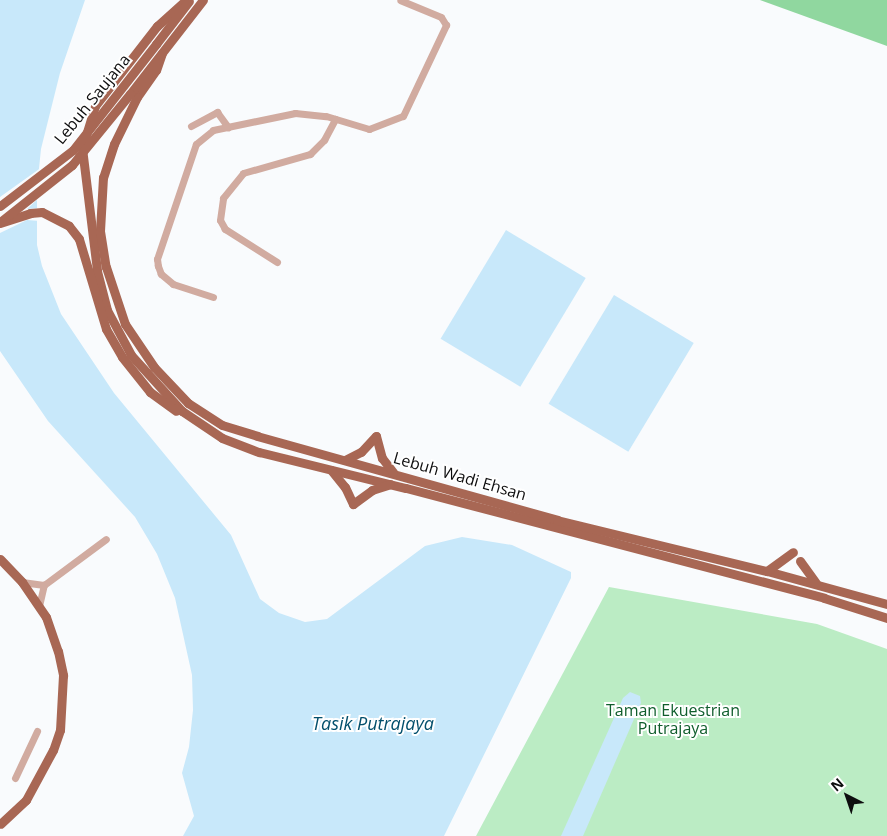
<!DOCTYPE html>
<style>
body{margin:0}
#map{position:relative;width:887px;height:836px;overflow:hidden;background:#f9fbfd;font-family:"Open Sans",sans-serif}
div>[style]{position:absolute}
.green>*{inset:0;background:#bbecc4}
.forest>*{inset:0;background:#90d79f}
.water>*{inset:0;background:#c8e8fa;transform-origin:0 0}
.pier>*{inset:0;background:#f9fbfd}
.minor>*{height:7px;margin:-3.5px;padding:0 3.5px;transform-origin:3.5px;border-radius:3.5px;background:#d1aba0}
.major>*{height:9px;margin:-4.5px;padding:0 4.5px;transform-origin:4.5px;border-radius:4.5px;background:#a86754}
.major-bridge>*{height:9px;margin:-4.5px;padding:0 4.5px;transform-origin:4.5px;border-radius:4.5px;background:#a86754}
span{translate:-50% -50%;white-space:nowrap;text-align:center;line-height:1.15;-webkit-text-stroke:4px #fff;paint-order:stroke}
.street-label{font-size:16px;color:#0d0d0e}
.park-label{font-size:16px;color:#0f5d2c}
.water-label{font-size:18px;color:#024f6c;font-style:italic}
.north{position:absolute;left:822px;top:771px;width:50px;height:50px;-webkit-text-stroke:4px #fff;paint-order:stroke;rotate:319deg;font-size:14px;font-weight:700;line-height:20px;text-align:center;color:#0d0d0e}
.north::after{content:'';display:block;margin:auto;width:18px;height:22px;background:#0d0d0e;clip-path:polygon(50% 0,100% 100%,50% 72%,0 100%)}
</style>
<div id="map">
<div class="green">
<i style="clip-path:polygon(609px 587px,817px 624px,887px 649px,887px 836px,476px 836px)"></i>
</div>
<div class="forest">
<i style="clip-path:polygon(760px 0,887px 0,887px 46px)"></i>
</div>
<div class="water">
<i style="clip-path:polygon(0 0,85px 0,60px 73px,41px 149px,37px 188px,37px 245px,42px 266px,61px 314px,114px 393px,231px 535px,260px 599px,279px 613px,305px 622px,327px 619px,425px 546px,462px 537px,512px 545px,571px 572px,571px 578px,444px 836px,183px 836px,194px 816px,182px 773px,189px 747px,193px 710px,192px 675px,175px 598px,157px 554px,135px 517px,48px 421px,0 351px)"></i>
<i style="left:506px;top:230px;width:93px;height:127px;rotate:31deg"></i>
<i style="left:614px;top:295px;width:93px;height:127px;rotate:31deg"></i>
<i style="clip-path:polygon(630px 692px,640px 696px,641px 703px,583px 836px,561px 836px,623px 698px)"></i>
</div>
<div class="pier">
<i style="clip-path:polygon(42px 167px,40px 197px,27px 209px,40px 208px,40px 221px,27px 220px,0 233px,0 197px)"></i>
</div>
<div class="minor">
<i style="left:191px;top:126px;width:30px;rotate:-28deg"></i>
<i style="left:217px;top:112px;width:19px;rotate:54deg"></i>
<i style="left:277px;top:262px;width:62px;rotate:-147.6deg"></i>
<i style="left:225px;top:229px;width:10px;rotate:-119deg"></i>
<i style="left:220px;top:220px;width:22px;rotate:-82deg"></i>
<i style="left:223px;top:198px;width:32px;rotate:-51deg"></i>
<i style="left:243px;top:173px;width:70px;rotate:-15.8deg"></i>
<i style="left:310px;top:154px;width:20px;rotate:-45deg"></i>
<i style="left:324px;top:140px;width:24px;rotate:-62deg"></i>
<i style="left:213px;top:297px;width:42px;rotate:-162deg"></i>
<i style="left:173px;top:284px;width:16px;rotate:-140deg"></i>
<i style="left:161px;top:274px;width:9px;rotate:-111deg"></i>
<i style="left:158px;top:266px;width:7px;rotate:-98deg"></i>
<i style="left:157px;top:259px;width:121px;rotate:-71.3deg"></i>
<i style="left:196px;top:144px;width:22px;rotate:-39deg"></i>
<i style="left:213px;top:130px;width:84px;rotate:-11.7deg"></i>
<i style="left:295px;top:113px;width:31px;rotate:6deg"></i>
<i style="left:326px;top:116px;width:45px;rotate:16.8deg"></i>
<i style="left:369px;top:129px;width:36px;rotate:-21deg"></i>
<i style="left:403px;top:116px;width:101px;rotate:-64.7deg"></i>
<i style="left:446px;top:25px;width:9px;rotate:-122deg"></i>
<i style="left:441px;top:17px;width:44px;rotate:-157.5deg"></i>
<i style="left:22px;top:582px;width:22px;rotate:8deg"></i>
<i style="left:39px;top:606px;width:22px;rotate:-77deg"></i>
<i style="left:44px;top:585px;width:77px;rotate:-36.6deg"></i>
<i style="left:15px;top:778px;width:52px;rotate:-64.9deg"></i>
</div>
<div class="major">
<i style="left:186px;top:0;width:39px;rotate:138deg"></i>
<i style="left:157px;top:26px;width:101px;rotate:127.8deg"></i>
<i style="left:95px;top:106px;width:44px;rotate:107.2deg"></i>
<i style="left:82px;top:148px;width:124px;rotate:83deg"></i>
<i style="left:97px;top:271px;width:40px;rotate:75.6deg"></i>
<i style="left:107px;top:310px;width:51px;rotate:61.9deg"></i>
<i style="left:131px;top:355px;width:76px;rotate:47.7deg"></i>
<i style="left:182px;top:411px;width:48px;rotate:34deg"></i>
<i style="left:222px;top:438px;width:40px;rotate:21deg"></i>
<i style="left:259px;top:452px;width:151px;rotate:13.8deg"></i>
<i style="left:406px;top:488px;width:432px;rotate:14.7deg"></i>
<i style="left:824px;top:598px;width:66px;rotate:17.6deg"></i>
<i style="left:156px;top:44px;width:54px;rotate:-52.5deg"></i>
<i style="left:162px;top:53px;width:18px;rotate:109deg"></i>
<i style="left:156px;top:70px;width:33px;rotate:125deg"></i>
<i style="left:137px;top:97px;width:52px;rotate:116.1deg"></i>
<i style="left:114px;top:144px;width:35px;rotate:108deg"></i>
<i style="left:103px;top:177px;width:54px;rotate:93.2deg"></i>
<i style="left:100px;top:231px;width:36px;rotate:81deg"></i>
<i style="left:106px;top:267px;width:60px;rotate:71.6deg"></i>
<i style="left:125px;top:324px;width:52px;rotate:56deg"></i>
<i style="left:154px;top:367px;width:50px;rotate:46.6deg"></i>
<i style="left:188px;top:403px;width:40px;rotate:32.9deg"></i>
<i style="left:222px;top:425px;width:37px;rotate:17deg"></i>
<i style="left:257px;top:436px;width:312px;rotate:15.6deg"></i>
<i style="left:557px;top:520px;width:216px;rotate:13.7deg"></i>
<i style="left:767px;top:571px;width:124px;rotate:15.4deg"></i>
<i style="left:130px;top:94px;width:119px;rotate:-52.2deg"></i>
<i style="left:0;top:223px;width:32px;rotate:-18deg"></i>
<i style="left:30px;top:213px;width:12px;rotate:-5deg"></i>
<i style="left:42px;top:212px;width:30px;rotate:27deg"></i>
<i style="left:69px;top:226px;width:16px;rotate:52deg"></i>
<i style="left:79px;top:239px;width:94px;rotate:73.3deg"></i>
<i style="left:106px;top:329px;width:32px;rotate:60deg"></i>
<i style="left:122px;top:357px;width:45px;rotate:51.3deg"></i>
<i style="left:150px;top:392px;width:32px;rotate:36deg"></i>
<i style="left:376px;top:436px;width:23px;rotate:75deg"></i>
<i style="left:382px;top:458px;width:18px;rotate:52deg"></i>
<i style="left:345px;top:460px;width:18px;rotate:-27deg"></i>
<i style="left:361px;top:452px;width:22px;rotate:-47deg"></i>
<i style="left:331px;top:470px;width:22px;rotate:51deg"></i>
<i style="left:345px;top:487px;width:19px;rotate:65deg"></i>
<i style="left:353px;top:504px;width:24px;rotate:-36deg"></i>
<i style="left:372px;top:490px;width:19px;rotate:-18deg"></i>
<i style="left:0;top:559px;width:32px;rotate:46deg"></i>
<i style="left:22px;top:582px;width:42px;rotate:55.6deg"></i>
<i style="left:46px;top:617px;width:36px;rotate:71deg"></i>
<i style="left:58px;top:651px;width:25px;rotate:78deg"></i>
<i style="left:63px;top:675px;width:55px;rotate:93.1deg"></i>
<i style="left:60px;top:730px;width:21px;rotate:109deg"></i>
<i style="left:53px;top:750px;width:57px;rotate:118.4deg"></i>
<i style="left:26px;top:800px;width:35px;rotate:137deg"></i>
<i style="left:800px;top:561px;width:27px;rotate:54deg"></i>
<i style="left:767px;top:571px;width:32px;rotate:-36deg"></i>
</div>
<div class="major-bridge">
<i style="left:0;top:206px;width:92px;rotate:-37.5deg"></i>
<i style="left:73px;top:150px;width:135px;rotate:-51.9deg"></i>
<i style="left:0;top:222px;width:92px;rotate:-38.4deg"></i>
<i style="left:72px;top:165px;width:92px;rotate:-50.8deg"></i>
</div>
<div class="street-label">
<span style="left:92px;top:99px;rotate:-51deg">Lebuh Saujana</span>
<span style="left:460px;top:476px;rotate:16deg">Lebuh Wadi Ehsan</span>
</div>
<div class="park-label">
<span style="left:673px;top:719px">Taman Ekuestrian<br>Putrajaya</span>
</div>
<div class="water-label">
<span style="left:373px;top:723px">Tasik Putrajaya</span>
</div>
<div class="north">N</div>
</div>
